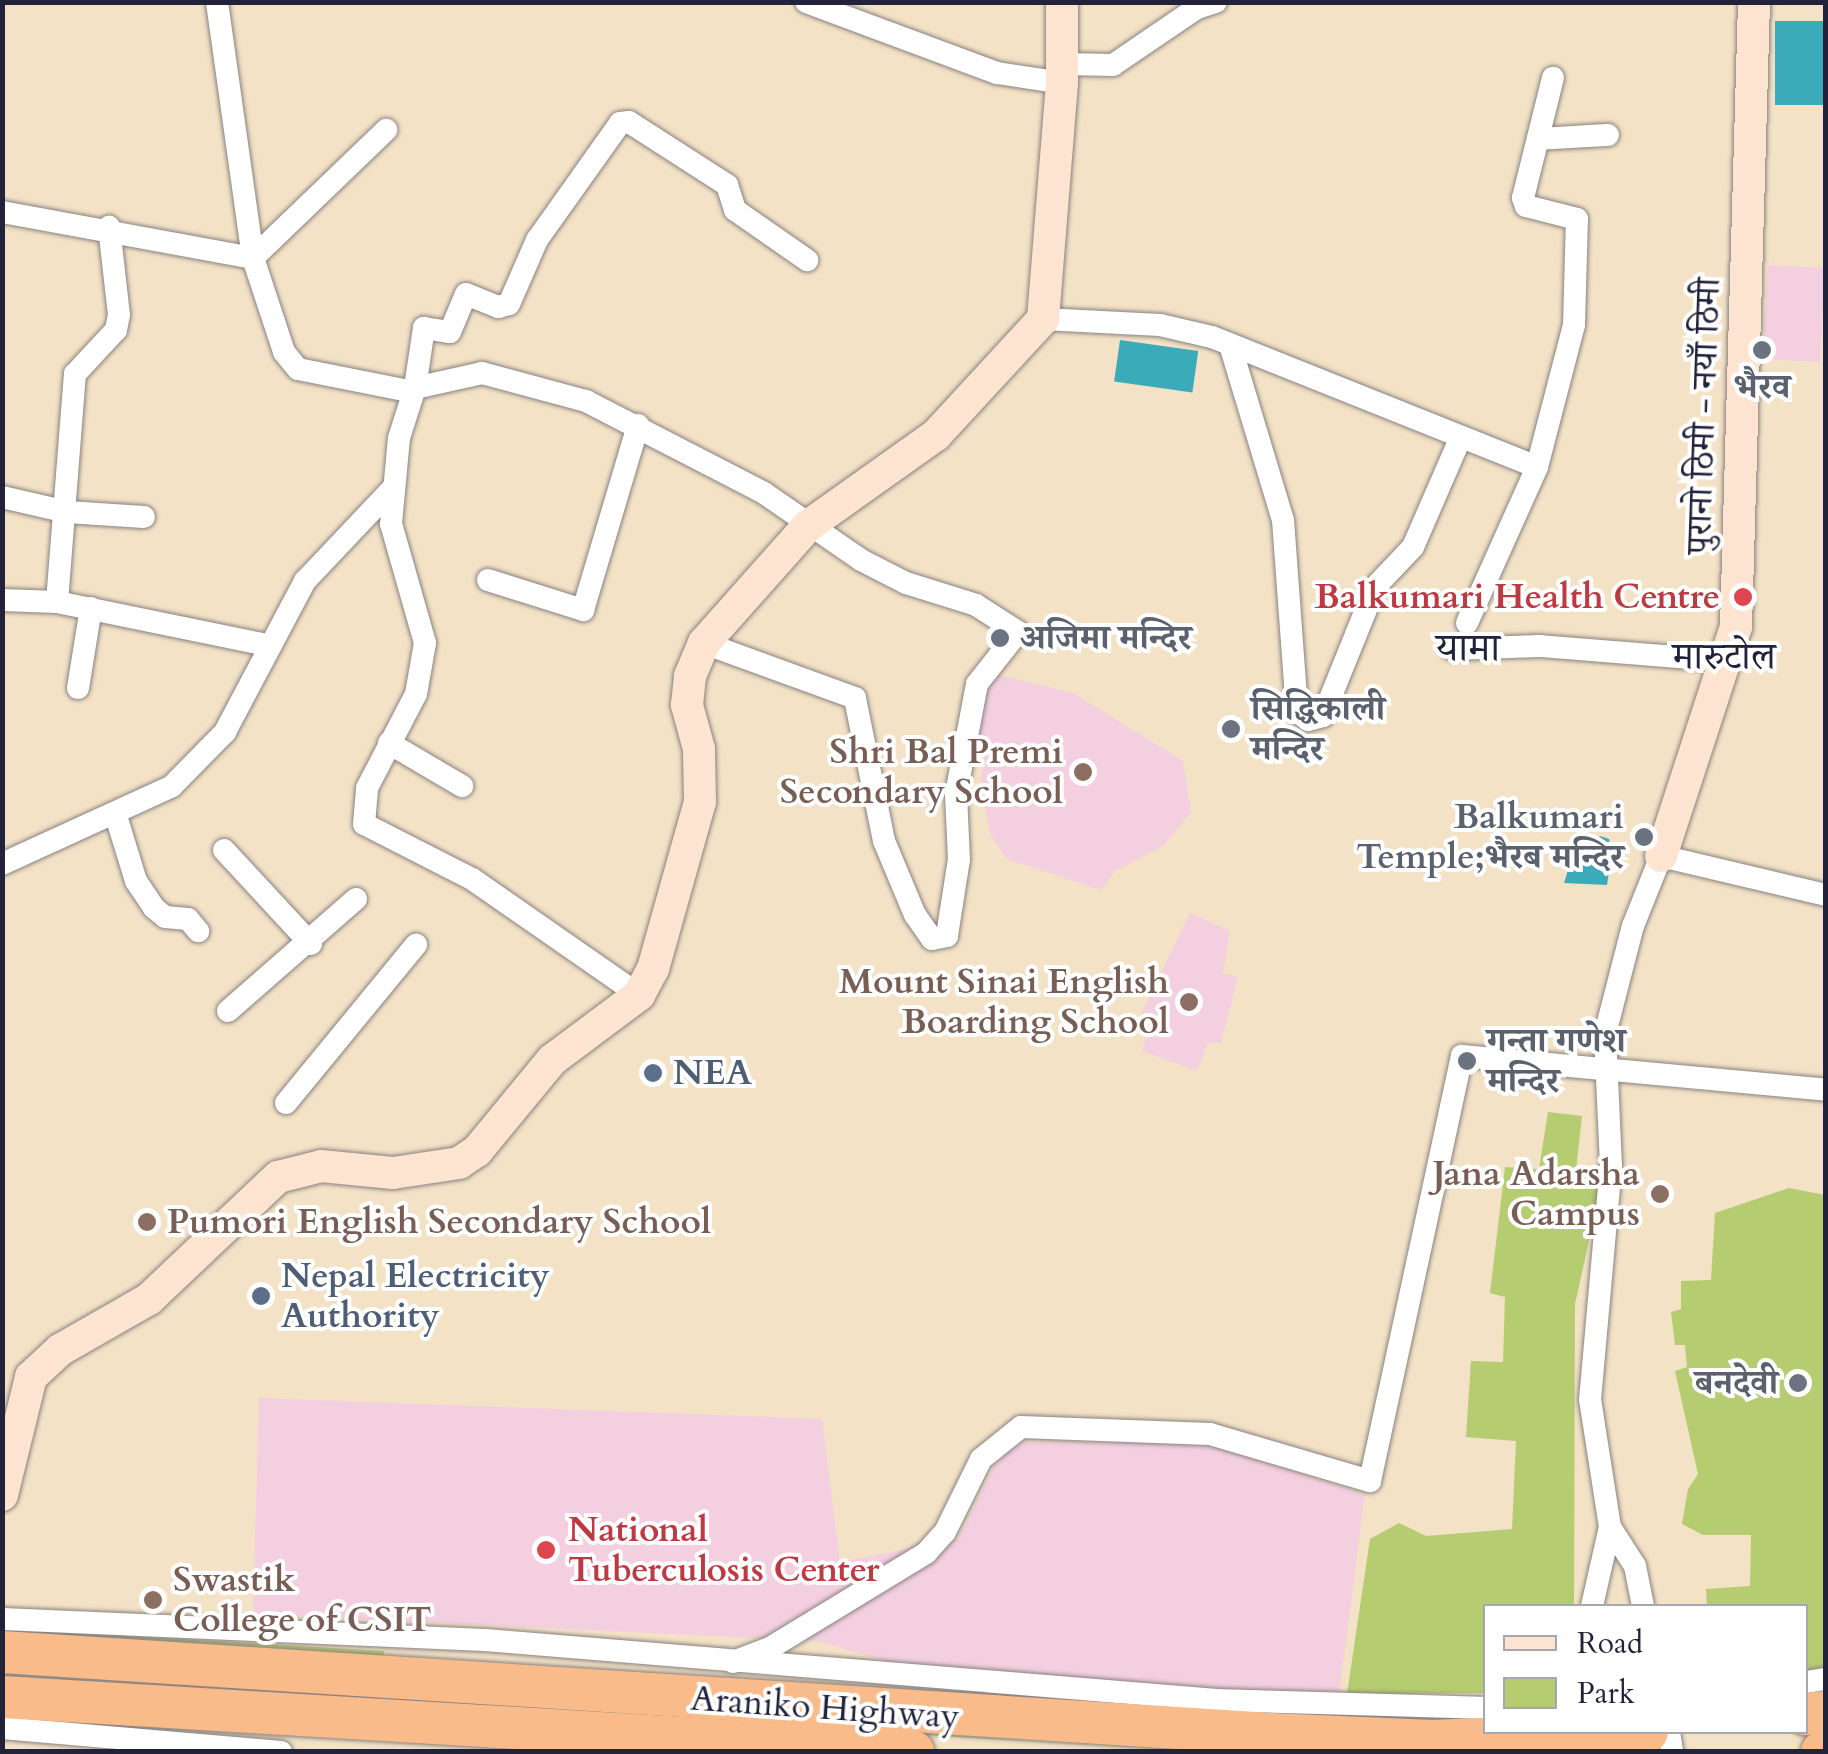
<!DOCTYPE html>
<meta charset="utf-8">
<style>
body{margin:0}
#map{position:relative;width:1828px;height:1754px;overflow:hidden;background:#f3e2c6;font-family:Cardo,"Noto Serif Devanagari",serif}
div>[style]{position:absolute}
.built>*{inset:0;background:#f3cfdf;transform-origin:0 0}
.green>*{inset:0;background:#b5cc70}
.water>*{inset:0;background:#3cabb9;transform-origin:0 0}
.roads{filter:drop-shadow(0 0 2px #8a8280) drop-shadow(0 0 2px #8a8280)}
.street>*{height:22px;margin:-11px;padding:0 11px;transform-origin:11px;border-radius:11px;background:#fff}
.secondary>*{height:32px;margin:-16px;padding:0 16px;transform-origin:16px;border-radius:16px;background:#fde4d1}
.highway>*{height:42px;margin:-21px;padding:0 21px;transform-origin:21px;border-radius:21px;background:#fabb8b}
.dots>*{width:28px;height:28px;translate:-50% -50%;box-sizing:border-box;border:5px solid #fff;border-radius:50%}
span{translate:-50% -50%;white-space:nowrap;text-align:center;line-height:1.15;-webkit-text-stroke:8px #fff;paint-order:stroke}
.worship-label{font-size:35px;color:#5b616d;font-weight:700}
.left{translate:0 -50%;text-align:left}
.right{translate:-100% -50%;text-align:right}
.street-label{font-size:35px;color:#22223b}
.health-label{font-size:35px;color:#be3a42;font-weight:700}
.education-label{font-size:35px;color:#785e54;font-weight:700}
.service-label{font-size:35px;color:#4e5e75;font-weight:700}
.neighbourhood-label{font-size:38px;color:#22223b}
.quarter-label{font-size:40px;color:#22223b}
.frame{position:absolute;inset:0;border:5px solid #22223b;pointer-events:none}
.legend{position:absolute;left:1483px;top:1604px;width:325px;height:130px;box-sizing:border-box;background:#fff;border:2px solid #a7a7b1;margin:0;padding:12px 18px;list-style:none;font-size:30px;color:#22223b}
.legend li{display:flex;align-items:center;gap:20px;height:50px}
.legend b{width:50px;border:2px solid #a7a7b1}
</style>
<div id="map">
<div class="built">
<i style="left:1768px;top:265px;width:57px;height:94px;rotate:3deg"></i>
<i style="clip-path:polygon(990px 673px,1073px 693px,1183px 761px,1191px 812px,1163px 846px,1115px 871px,1101px 890px,1007px 859px,991px 836px,980px 784px,985px 753px,977px 741px)"></i>
<i style="clip-path:polygon(1190px 913px,1230px 931px,1223px 973px,1238px 977px,1221px 1042px,1208px 1043px,1197px 1071px,1142px 1051px,1148px 1033px,1135px 1027px)"></i>
<i style="clip-path:polygon(259px 1398px,822px 1419px,840px 1562px,958px 1539px,994px 1467px,1016px 1442px,1198px 1442px,1365px 1494px,1339px 1693px,946px 1679px,817px 1641px,253px 1614px)"></i>
</div>
<div class="green">
<i style="clip-path:polygon(1548px 1112px,1582px 1116px,1576px 1170px,1605px 1170px,1575px 1304px,1574px 1606px,1486px 1606px,1485px 1693px,1347px 1694px,1370px 1539px,1399px 1523px,1426px 1536px,1512px 1529px,1516px 1441px,1466px 1437px,1471px 1361px,1503px 1362px,1505px 1297px,1490px 1293px,1505px 1167px,1539px 1169px)"></i>
<i style="clip-path:polygon(1789px 1188px,1825px 1195px,1825px 1672px,1806px 1672px,1806px 1606px,1707px 1606px,1706px 1589px,1750px 1586px,1751px 1535px,1703px 1535px,1682px 1524px,1688px 1489px,1698px 1474px,1675px 1371px,1687px 1367px,1685px 1345px,1675px 1345px,1671px 1312px,1681px 1309px,1681px 1281px,1711px 1280px,1715px 1213px)"></i>
<i style="clip-path:polygon(11px 1629px,384px 1651px,383px 1661px,12px 1636px)"></i>
<i style="clip-path:polygon(14px 1668px,1045px 1742px,1186px 1751px,357px 1700px)"></i>
</div>
<div class="water">
<i style="left:1775px;top:21px;width:50px;height:84px"></i>
<i style="left:1120px;top:340px;width:79px;height:42px;rotate:8deg"></i>
<i style="clip-path:polygon(1600px 836px,1609px 839px,1612px 851px,1607px 885px,1564px 883px,1569px 867px)"></i>
</div>
<div class="roads">
<div class="street">
<i style="left:217px;top:2px;width:259px;rotate:82deg"></i>
<i style="left:253px;top:258px;width:185px;rotate:-43.9deg"></i>
<i style="left:806px;top:2px;width:204px;rotate:20.4deg"></i>
<i style="left:997px;top:73px;width:66px;rotate:8.7deg"></i>
<i style="left:1063px;top:64px;width:50px;rotate:1.1deg"></i>
<i style="left:1113px;top:65px;width:102px;rotate:-34.2deg"></i>
<i style="left:1197px;top:8px;width:20px;rotate:-18deg"></i>
<i style="left:1538px;top:139px;width:70px;rotate:-3.3deg"></i>
<i style="left:2px;top:212px;width:255px;rotate:10.4deg"></i>
<i style="left:253px;top:258px;width:99px;rotate:71.7deg"></i>
<i style="left:284px;top:352px;width:22px;rotate:51deg"></i>
<i style="left:298px;top:369px;width:118px;rotate:11.2deg"></i>
<i style="left:1043px;top:319px;width:117px;rotate:2.9deg"></i>
<i style="left:1160px;top:325px;width:53px;rotate:13deg"></i>
<i style="left:1212px;top:337px;width:350px;rotate:21.8deg"></i>
<i style="left:1231px;top:348px;width:180px;rotate:73.2deg"></i>
<i style="left:1283px;top:520px;width:192px;rotate:85.8deg"></i>
<i style="left:1297px;top:711px;width:14px;rotate:39deg"></i>
<i style="left:1308px;top:720px;width:16px;rotate:-15deg"></i>
<i style="left:1323px;top:716px;width:139px;rotate:-68deg"></i>
<i style="left:1375px;top:587px;width:55px;rotate:-46.5deg"></i>
<i style="left:1413px;top:547px;width:116px;rotate:-66.5deg"></i>
<i style="left:415px;top:388px;width:61px;rotate:-81.5deg"></i>
<i style="left:424px;top:328px;width:26px;rotate:9deg"></i>
<i style="left:450px;top:332px;width:41px;rotate:-67.2deg"></i>
<i style="left:466px;top:294px;width:35px;rotate:22deg"></i>
<i style="left:498px;top:307px;width:11px;rotate:-15deg"></i>
<i style="left:509px;top:304px;width:70px;rotate:-66.4deg"></i>
<i style="left:537px;top:240px;width:143px;rotate:-54.6deg"></i>
<i style="left:620px;top:123px;width:9px;rotate:-6deg"></i>
<i style="left:629px;top:122px;width:117px;rotate:32.7deg"></i>
<i style="left:727px;top:185px;width:26px;rotate:72deg"></i>
<i style="left:735px;top:210px;width:88px;rotate:34.8deg"></i>
<i style="left:2px;top:497px;width:67px;rotate:13deg"></i>
<i style="left:67px;top:512px;width:77px;rotate:3.7deg"></i>
<i style="left:488px;top:580px;width:100px;rotate:17.5deg"></i>
<i style="left:583px;top:610px;width:193px;rotate:-73.4deg"></i>
<i style="left:2px;top:600px;width:55px;rotate:2.1deg"></i>
<i style="left:57px;top:602px;width:218px;rotate:11.6deg"></i>
<i style="left:57px;top:602px;width:229px;rotate:-85.5deg"></i>
<i style="left:75px;top:374px;width:60px;rotate:-47deg"></i>
<i style="left:116px;top:330px;width:15px;rotate:-79deg"></i>
<i style="left:119px;top:315px;width:89px;rotate:-96.5deg"></i>
<i style="left:1467px;top:623px;width:171px;rotate:-65.8deg"></i>
<i style="left:1537px;top:467px;width:147px;rotate:-75.4deg"></i>
<i style="left:1574px;top:325px;width:106px;rotate:-88.4deg"></i>
<i style="left:1577px;top:219px;width:53px;rotate:-165.7deg"></i>
<i style="left:1526px;top:206px;width:9px;rotate:-111deg"></i>
<i style="left:1523px;top:198px;width:124px;rotate:-76deg"></i>
<i style="left:1452px;top:649px;width:88px;rotate:-2deg"></i>
<i style="left:1540px;top:646px;width:187px;rotate:4.6deg"></i>
<i style="left:78px;top:688px;width:81px;rotate:-80.8deg"></i>
<i style="left:389px;top:743px;width:85px;rotate:30.5deg"></i>
<i style="left:116px;top:816px;width:68px;rotate:72.9deg"></i>
<i style="left:136px;top:881px;width:32px;rotate:56deg"></i>
<i style="left:154px;top:908px;width:14px;rotate:39deg"></i>
<i style="left:165px;top:917px;width:23px;rotate:5deg"></i>
<i style="left:188px;top:919px;width:16px;rotate:50deg"></i>
<i style="left:224px;top:850px;width:128px;rotate:47.2deg"></i>
<i style="left:2px;top:864px;width:187px;rotate:-24.6deg"></i>
<i style="left:172px;top:786px;width:76px;rotate:-45.5deg"></i>
<i style="left:225px;top:732px;width:171px;rotate:-62.1deg"></i>
<i style="left:305px;top:581px;width:127px;rotate:-46.6deg"></i>
<i style="left:639px;top:995px;width:203px;rotate:-145.2deg"></i>
<i style="left:472px;top:879px;width:121px;rotate:-153deg"></i>
<i style="left:364px;top:824px;width:36px;rotate:-85deg"></i>
<i style="left:367px;top:788px;width:106px;rotate:-62.5deg"></i>
<i style="left:416px;top:694px;width:52px;rotate:-80deg"></i>
<i style="left:425px;top:643px;width:124px;rotate:-105.9deg"></i>
<i style="left:391px;top:524px;width:86px;rotate:-84.7deg"></i>
<i style="left:399px;top:438px;width:52px;rotate:-72.3deg"></i>
<i style="left:415px;top:388px;width:69px;rotate:-12.6deg"></i>
<i style="left:482px;top:373px;width:108px;rotate:15.1deg"></i>
<i style="left:586px;top:401px;width:200px;rotate:27.3deg"></i>
<i style="left:764px;top:493px;width:118px;rotate:34.6deg"></i>
<i style="left:861px;top:560px;width:51px;rotate:27.1deg"></i>
<i style="left:906px;top:583px;width:73px;rotate:17.4deg"></i>
<i style="left:976px;top:605px;width:50px;rotate:32.7deg"></i>
<i style="left:1018px;top:632px;width:66px;rotate:128.3deg"></i>
<i style="left:977px;top:684px;width:112px;rotate:100.8deg"></i>
<i style="left:956px;top:794px;width:65px;rotate:87.4deg"></i>
<i style="left:959px;top:859px;width:78px;rotate:98.9deg"></i>
<i style="left:947px;top:936px;width:15px;rotate:169deg"></i>
<i style="left:932px;top:939px;width:29px;rotate:-125deg"></i>
<i style="left:915px;top:915px;width:80px;rotate:-112.7deg"></i>
<i style="left:884px;top:841px;width:146px;rotate:-101.5deg"></i>
<i style="left:855px;top:698px;width:161px;rotate:-160deg"></i>
<i style="left:228px;top:1011px;width:170px;rotate:-41.2deg"></i>
<i style="left:286px;top:1103px;width:205px;rotate:-50.6deg"></i>
<i style="left:1592px;top:1606px;width:81px;rotate:-77.2deg"></i>
<i style="left:1643px;top:1606px;width:41px;rotate:-101.3deg"></i>
<i style="left:1635px;top:1566px;width:46px;rotate:-122.7deg"></i>
<i style="left:1610px;top:1527px;width:129px;rotate:-98.9deg"></i>
<i style="left:1590px;top:1400px;width:235px;rotate:-84.9deg"></i>
<i style="left:1611px;top:1166px;width:132px;rotate:-92.6deg"></i>
<i style="left:1605px;top:1034px;width:112px;rotate:-75.5deg"></i>
<i style="left:1633px;top:926px;width:75px;rotate:-68.2deg"></i>
<i style="left:1661px;top:856px;width:170px;rotate:13.3deg"></i>
<i style="left:2px;top:1619px;width:483px;rotate:2.5deg"></i>
<i style="left:485px;top:1640px;width:734px;rotate:4.69deg"></i>
<i style="left:1217px;top:1700px;width:269px;rotate:1.7deg"></i>
<i style="left:733px;top:1662px;width:40px;rotate:-21deg"></i>
<i style="left:770px;top:1648px;width:183px;rotate:-31.3deg"></i>
<i style="left:926px;top:1553px;width:28px;rotate:-48deg"></i>
<i style="left:945px;top:1532px;width:81px;rotate:-63.7deg"></i>
<i style="left:981px;top:1459px;width:51px;rotate:-38.7deg"></i>
<i style="left:1021px;top:1427px;width:189px;rotate:2.1deg"></i>
<i style="left:1210px;top:1434px;width:167px;rotate:16.4deg"></i>
<i style="left:1370px;top:1481px;width:435px;rotate:-77.8deg"></i>
<i style="left:1462px;top:1056px;width:366px;rotate:5.3deg"></i>
<i style="left:1806px;top:1682px;width:20px;rotate:-9deg"></i>
<i style="left:2px;top:1728px;width:280px;rotate:4.9deg"></i>
<i style="left:1669px;top:1732px;width:20px;rotate:81deg"></i>
</div>
<div class="secondary">
<i style="left:1661px;top:856px;width:241px;rotate:-71.9deg"></i>
<i style="left:1736px;top:627px;width:625px;rotate:-88.35deg"></i>
<i style="left:2px;top:1495px;width:122px;rotate:-76.2deg"></i>
<i style="left:31px;top:1377px;width:40px;rotate:-43deg"></i>
<i style="left:60px;top:1350px;width:103px;rotate:-29.8deg"></i>
<i style="left:149px;top:1299px;width:178px;rotate:-43.4deg"></i>
<i style="left:278px;top:1177px;width:44px;rotate:-14.3deg"></i>
<i style="left:321px;top:1166px;width:72px;rotate:5.6deg"></i>
<i style="left:393px;top:1173px;width:67px;rotate:-8.6deg"></i>
<i style="left:459px;top:1163px;width:22px;rotate:-34deg"></i>
<i style="left:477px;top:1151px;width:118px;rotate:-50.5deg"></i>
<i style="left:552px;top:1060px;width:109px;rotate:-36.8deg"></i>
<i style="left:639px;top:995px;width:30px;rotate:-62deg"></i>
<i style="left:653px;top:969px;width:173px;rotate:-74.3deg"></i>
<i style="left:700px;top:802px;width:53px;rotate:-91.1deg"></i>
<i style="left:699px;top:749px;width:46px;rotate:-105.3deg"></i>
<i style="left:687px;top:705px;width:29px;rotate:-84deg"></i>
<i style="left:690px;top:676px;width:36px;rotate:-67deg"></i>
<i style="left:704px;top:643px;width:157px;rotate:-48.4deg"></i>
<i style="left:808px;top:526px;width:157px;rotate:-35.4deg"></i>
<i style="left:936px;top:435px;width:158px;rotate:-47.3deg"></i>
<i style="left:1043px;top:319px;width:237px;rotate:-85.4deg"></i>
<i style="left:1062px;top:83px;width:81px;rotate:-90deg"></i>
</div>
<div class="highway">
<i style="left:2px;top:1652px;width:1271px;rotate:3.7deg"></i>
<i style="left:1270px;top:1734px;width:162px;rotate:2.5deg"></i>
<i style="left:1432px;top:1741px;width:215px;rotate:-2.4deg"></i>
<i style="left:2px;top:1697px;width:913px;rotate:3.45deg"></i>
<i style="left:1806px;top:1714px;width:20px;rotate:-6deg"></i>
<i style="left:1822px;top:1752px;width:4px;rotate:-14deg"></i>
</div>
</div>
<div class="dots">
<i style="left:1762px;top:350px;background:#6b7280"></i>
<i style="left:1743px;top:597px;background:#e0444e"></i>
<i style="left:1000px;top:638px;background:#6b7280"></i>
<i style="left:1231px;top:729px;background:#6b7280"></i>
<i style="left:1083px;top:772px;background:#8d6e63"></i>
<i style="left:1644px;top:837px;background:#6b7280"></i>
<i style="left:1189px;top:1002px;background:#8d6e63"></i>
<i style="left:1467px;top:1061px;background:#6b7280"></i>
<i style="left:653px;top:1073px;background:#5c6f8a"></i>
<i style="left:1660px;top:1194px;background:#8d6e63"></i>
<i style="left:147px;top:1222px;background:#8d6e63"></i>
<i style="left:261px;top:1296px;background:#5c6f8a"></i>
<i style="left:1798px;top:1383px;background:#6b7280"></i>
<i style="left:546px;top:1550px;background:#e0444e"></i>
<i style="left:153px;top:1600px;background:#8d6e63"></i>
</div>
<div class="worship-label">
<span style="left:1762px;top:387px">भैरव</span>
<span class="left" style="left:1020px;top:638px">अजिमा मन्दिर</span>
<span class="left" style="left:1251px;top:729px">सिद्धिकाली<br>मन्दिर</span>
<span class="right" style="left:1624px;top:837px">Balkumari<br>Temple;भैरब मन्दिर</span>
<span class="left" style="left:1487px;top:1061px">गन्ता गणेश<br>मन्दिर</span>
<span class="right" style="left:1778px;top:1383px">बनदेवी</span>
</div>
<div class="street-label">
<span style="left:1704px;top:416px;rotate:-88deg">पुरानो ठिमी - नयाँ ठिमी</span>
<span style="left:825px;top:1708px;rotate:4deg">Araniko Highway</span>
</div>
<div class="health-label">
<span class="right" style="left:1720px;top:597px">Balkumari Health Centre</span>
<span class="left" style="left:568px;top:1550px">National<br>Tuberculosis Center</span>
</div>
<div class="education-label">
<span class="right" style="left:1063px;top:772px">Shri Bal Premi<br>Secondary School</span>
<span class="right" style="left:1169px;top:1002px">Mount Sinai English<br>Boarding School</span>
<span class="right" style="left:1640px;top:1194px">Jana Adarsha<br>Campus</span>
<span class="left" style="left:167px;top:1222px">Pumori English Secondary School</span>
<span class="left" style="left:173px;top:1600px">Swastik<br>College of CSIT</span>
</div>
<div class="service-label">
<span class="left" style="left:673px;top:1073px">NEA</span>
<span class="left" style="left:281px;top:1296px">Nepal Electricity<br>Authority</span>
</div>
<div class="neighbourhood-label">
<span style="left:1724px;top:658px">मारुटोल</span>
</div>
<div class="quarter-label">
<span style="left:1468px;top:649px">यामा</span>
</div>
<div class="frame"></div>
<ul class="legend">
<li><b style="height:12px;background:#fde4d1"></b>Road</li>
<li><b style="height:28px;background:#b5cc70"></b>Park</li>
</ul>
</div>
